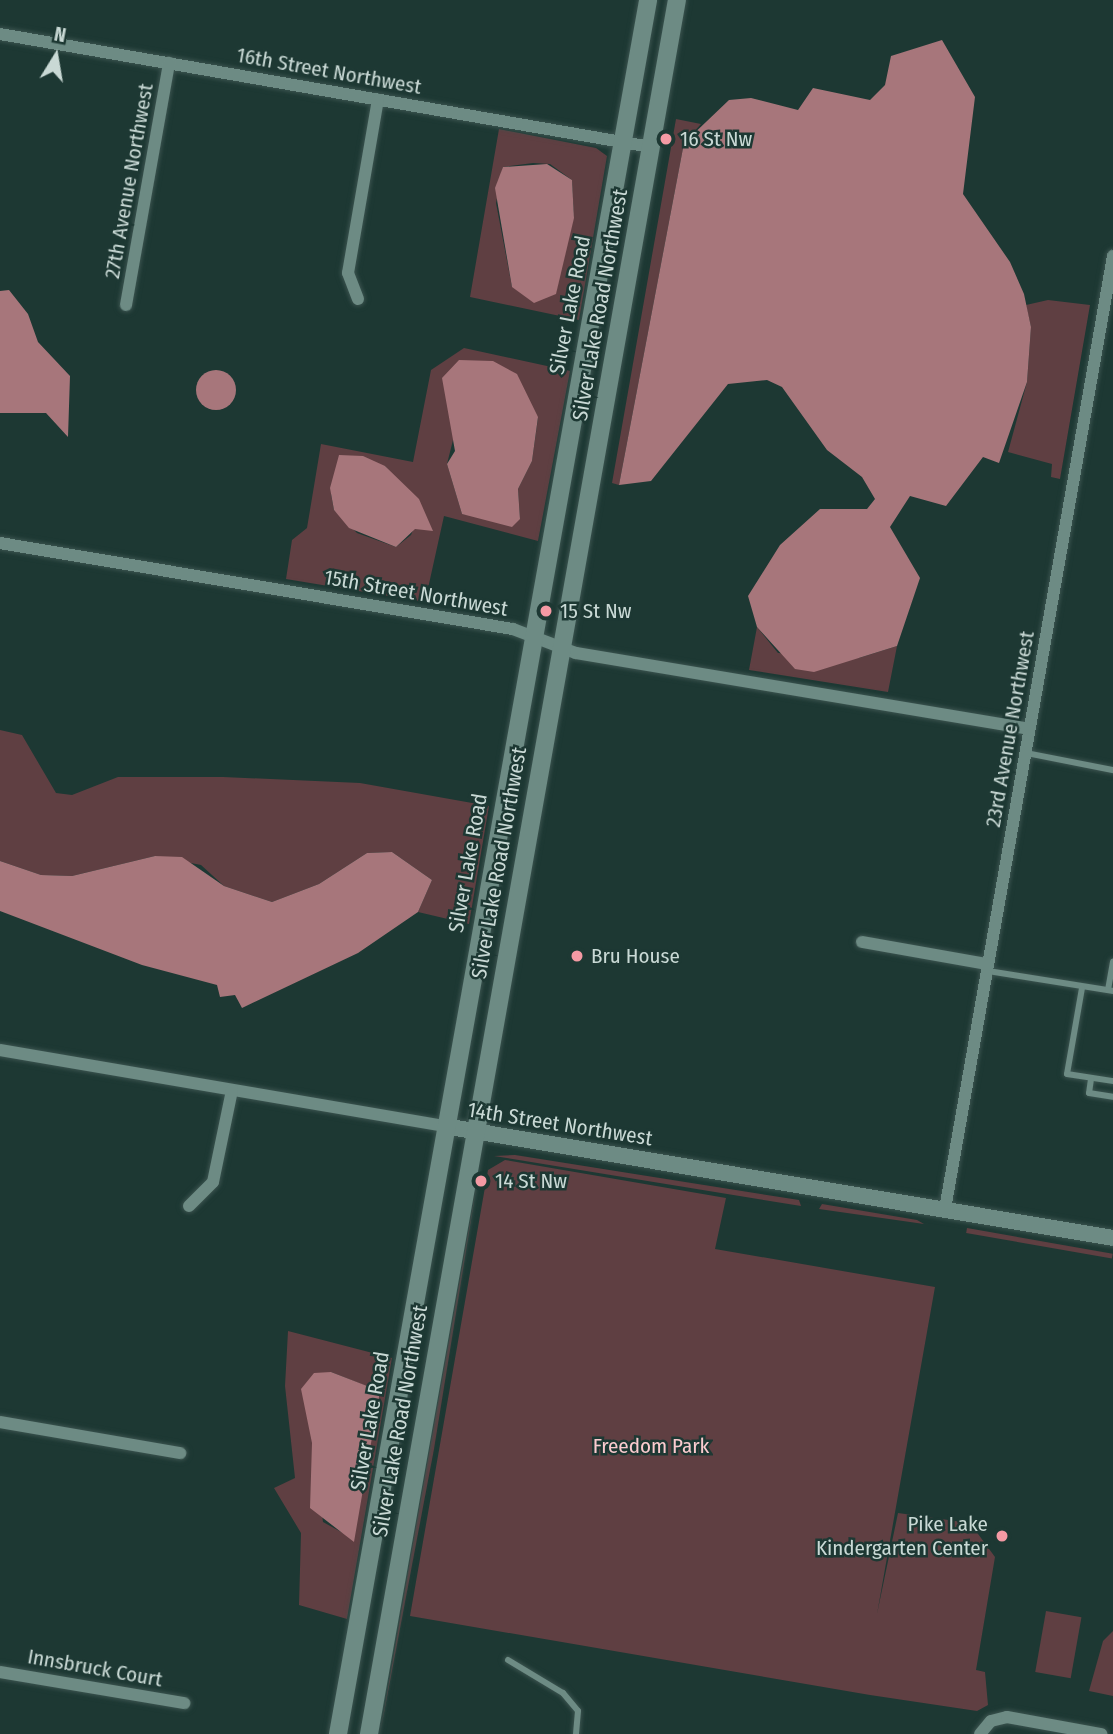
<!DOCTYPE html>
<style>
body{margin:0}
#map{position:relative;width:1113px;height:1734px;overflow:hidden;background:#1d3833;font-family:"Fira Sans Condensed",sans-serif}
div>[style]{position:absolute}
.green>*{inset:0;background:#5f3f42;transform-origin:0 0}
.water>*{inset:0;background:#a7767b}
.round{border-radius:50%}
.roads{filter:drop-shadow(0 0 2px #3b534f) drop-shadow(0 0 2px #3b534f)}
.service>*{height:6px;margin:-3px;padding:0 3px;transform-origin:3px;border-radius:3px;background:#6d8b84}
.minor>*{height:12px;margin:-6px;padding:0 6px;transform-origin:6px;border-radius:6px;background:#6d8b84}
.tertiary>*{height:16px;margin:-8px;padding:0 8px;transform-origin:8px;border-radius:8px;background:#6d8b84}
.secondary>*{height:18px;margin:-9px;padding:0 9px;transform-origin:9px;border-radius:9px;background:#6d8b84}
.dots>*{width:19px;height:19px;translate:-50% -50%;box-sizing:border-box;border:4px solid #1d3833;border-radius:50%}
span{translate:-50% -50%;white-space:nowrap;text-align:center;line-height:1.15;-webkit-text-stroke:5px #1d3833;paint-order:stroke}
.street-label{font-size:21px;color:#c9d9d5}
.poi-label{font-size:21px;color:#c9d9d5}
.left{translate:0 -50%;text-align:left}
.right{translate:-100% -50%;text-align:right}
.park-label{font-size:21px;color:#fbcbcf}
.north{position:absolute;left:21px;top:21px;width:70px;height:70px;-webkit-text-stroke:5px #1d3833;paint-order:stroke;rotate:11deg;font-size:19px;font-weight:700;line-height:28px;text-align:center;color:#c9d9d5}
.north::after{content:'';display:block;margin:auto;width:24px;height:32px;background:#c9d9d5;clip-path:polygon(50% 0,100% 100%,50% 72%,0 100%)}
</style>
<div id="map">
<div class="green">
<i style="clip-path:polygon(676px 119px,701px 124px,684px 143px,619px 485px,612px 483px)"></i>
<i style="clip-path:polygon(evenodd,499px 129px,596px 148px,607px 156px,579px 320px,470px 297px,499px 129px,533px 163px,550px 164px,572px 180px,574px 218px,512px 287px,496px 203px,503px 167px,533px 163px)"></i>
<i style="clip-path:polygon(1048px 300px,1090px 305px,1060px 479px,1051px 477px,1052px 464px,1008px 452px,1027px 382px,1031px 327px,1026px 305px)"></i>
<i style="clip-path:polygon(evenodd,464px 348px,570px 371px,538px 541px,444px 516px,425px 602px,286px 579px,292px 540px,307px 528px,321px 444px,413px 462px,431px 370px,464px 348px,538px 418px,532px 461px,518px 489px,520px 519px,462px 514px,447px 464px,453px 440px,538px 418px,464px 348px,385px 466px,422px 508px,411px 535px,396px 547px,357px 533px,334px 510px,331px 494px,385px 466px)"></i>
<i style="clip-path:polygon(757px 627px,778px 653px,859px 658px,897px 646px,888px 692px,749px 670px)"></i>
<i style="clip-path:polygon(0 730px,22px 735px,56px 793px,72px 795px,118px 777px,223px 777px,360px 783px,489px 806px,469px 924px,418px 912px,432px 880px,392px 852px,367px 853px,319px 884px,272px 902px,224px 886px,201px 865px,155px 856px,72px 876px,41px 875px,0 861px)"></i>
<i style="clip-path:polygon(515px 1155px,799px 1200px,801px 1206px,494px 1156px)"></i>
<i style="clip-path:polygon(505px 1160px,726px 1198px,715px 1249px,935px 1287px,877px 1614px,898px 1513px,970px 1523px,995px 1557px,976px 1670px,985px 1672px,988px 1705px,977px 1711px,870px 1695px,410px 1616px,488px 1170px)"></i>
<i style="clip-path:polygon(477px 1183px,434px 1449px,380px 1734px,412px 1549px)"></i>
<i style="clip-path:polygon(822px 1204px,917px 1220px,924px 1224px,819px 1209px)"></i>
<i style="left:967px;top:1228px;width:148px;height:5px;rotate:10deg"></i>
<i style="clip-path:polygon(evenodd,288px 1331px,392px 1358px,347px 1619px,299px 1605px,301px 1533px,274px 1488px,295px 1478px,285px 1386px,288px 1331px,331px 1372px,379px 1391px,343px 1533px,323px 1522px,308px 1404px,331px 1372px)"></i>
<i style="left:1046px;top:1611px;width:36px;height:62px;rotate:10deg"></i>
<i style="clip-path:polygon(1113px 1631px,1113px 1696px,1089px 1691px,1103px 1641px)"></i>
</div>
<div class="water">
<i style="clip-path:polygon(942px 40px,975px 97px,963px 194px,1010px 262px,1024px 294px,1031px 327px,1027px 382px,999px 463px,983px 457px,946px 506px,910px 496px,890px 527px,920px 578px,897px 646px,814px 672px,795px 669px,757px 627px,748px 596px,780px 545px,820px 509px,867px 509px,875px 499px,862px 477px,827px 450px,782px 387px,767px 380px,728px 384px,651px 481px,619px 485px,684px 143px,729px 100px,751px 98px,798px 110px,813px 88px,870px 100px,885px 85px,891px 56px)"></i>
<i style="clip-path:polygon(547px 164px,572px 180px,574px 218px,556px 294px,534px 303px,512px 287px,495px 188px,503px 167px)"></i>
<i style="clip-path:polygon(9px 290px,28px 314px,38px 342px,70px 376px,68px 437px,46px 413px,0 413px,0 291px)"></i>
<i style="clip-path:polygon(459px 360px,493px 361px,517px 374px,538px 417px,532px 461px,518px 489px,520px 519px,512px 527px,462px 514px,447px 464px,455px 451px,442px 378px)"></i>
<i class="round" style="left:196px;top:370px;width:40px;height:40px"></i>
<i style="clip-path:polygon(339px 455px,363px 456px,385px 466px,419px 499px,433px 531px,415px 529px,396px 547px,349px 528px,334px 510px,330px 488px)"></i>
<i style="clip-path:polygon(392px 852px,432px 880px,418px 912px,358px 953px,242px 1008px,235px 995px,220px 997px,217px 985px,142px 965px,0 911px,0 861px,41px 875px,72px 876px,155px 856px,182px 857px,224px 886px,272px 902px,319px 884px,367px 853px)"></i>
<i style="clip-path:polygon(331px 1372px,380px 1391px,354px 1542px,310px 1508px,312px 1443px,301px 1389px,314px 1373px)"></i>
</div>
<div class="roads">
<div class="service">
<i style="left:1026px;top:753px;width:89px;rotate:11.1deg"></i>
<i style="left:988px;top:971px;width:127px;rotate:9.1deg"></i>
<i style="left:1082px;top:988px;width:87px;rotate:99.9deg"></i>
<i style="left:1067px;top:1074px;width:47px;rotate:8.7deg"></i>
<i style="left:1108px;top:990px;width:29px;rotate:-80deg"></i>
<i style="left:1091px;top:1079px;width:14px;rotate:98deg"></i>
<i style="left:1089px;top:1093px;width:24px;rotate:9deg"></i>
<i style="left:508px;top:1660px;width:64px;rotate:31deg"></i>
<i style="left:563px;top:1693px;width:23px;rotate:50deg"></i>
<i style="left:578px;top:1711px;width:23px;rotate:95deg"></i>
</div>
<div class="minor">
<i style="left:0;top:34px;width:661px;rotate:9.85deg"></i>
<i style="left:358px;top:299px;width:28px;rotate:-111deg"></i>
<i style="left:348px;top:273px;width:176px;rotate:-80.2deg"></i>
<i style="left:126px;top:305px;width:246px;rotate:-79.9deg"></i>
<i style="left:0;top:543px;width:520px;rotate:9.52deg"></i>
<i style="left:513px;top:629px;width:67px;rotate:20.9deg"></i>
<i style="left:576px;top:653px;width:459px;rotate:9.5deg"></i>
<i style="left:862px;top:942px;width:127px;rotate:10deg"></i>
<i style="left:0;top:1050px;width:450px;rotate:9.7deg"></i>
<i style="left:189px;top:1206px;width:34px;rotate:-45deg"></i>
<i style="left:213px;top:1182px;width:94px;rotate:-78.3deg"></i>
<i style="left:945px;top:1209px;width:968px;rotate:-80deg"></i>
<i style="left:0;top:1422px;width:183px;rotate:9.8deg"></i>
<i style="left:0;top:1672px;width:187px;rotate:9.6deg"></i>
<i style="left:980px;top:1734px;width:17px;rotate:-50deg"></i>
<i style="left:991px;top:1721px;width:16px;rotate:-14deg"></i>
<i style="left:1007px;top:1717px;width:96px;rotate:10.3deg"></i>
</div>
<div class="tertiary">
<i style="left:444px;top:1126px;width:678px;rotate:9.5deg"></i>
</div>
<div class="secondary">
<i style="left:338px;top:1734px;width:1761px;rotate:-79.86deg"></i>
<i style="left:369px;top:1734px;width:1761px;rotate:-79.93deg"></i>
</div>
</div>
<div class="dots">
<i style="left:666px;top:139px;background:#f49aa4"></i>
<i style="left:546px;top:611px;background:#f49aa4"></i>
<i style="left:577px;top:956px;background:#f49aa4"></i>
<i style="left:481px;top:1181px;background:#f49aa4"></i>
<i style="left:1002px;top:1536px;background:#f49aa4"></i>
</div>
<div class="street-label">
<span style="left:329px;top:71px;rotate:10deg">16th Street Northwest</span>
<span style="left:129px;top:181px;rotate:-80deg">27th Avenue Northwest</span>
<span style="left:570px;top:305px;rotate:-79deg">Silver Lake Road</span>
<span style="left:600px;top:305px;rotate:-80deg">Silver Lake Road Northwest</span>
<span style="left:416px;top:593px;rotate:10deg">15th Street Northwest</span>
<span style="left:1010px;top:729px;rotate:-80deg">23rd Avenue Northwest</span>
<span style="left:468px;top:863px;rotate:-80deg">Silver Lake Road</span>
<span style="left:499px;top:863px;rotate:-80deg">Silver Lake Road Northwest</span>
<span style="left:560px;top:1124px;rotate:9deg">14th Street Northwest</span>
<span style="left:370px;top:1421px;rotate:-80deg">Silver Lake Road</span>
<span style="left:400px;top:1421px;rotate:-80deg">Silver Lake Road Northwest</span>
<span style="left:95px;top:1668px;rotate:10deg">Innsbruck Court</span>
</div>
<div class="poi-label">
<span class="left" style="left:680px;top:139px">16 St Nw</span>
<span class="left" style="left:560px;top:611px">15 St Nw</span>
<span class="left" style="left:591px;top:956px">Bru House</span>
<span class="left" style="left:495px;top:1181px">14 St Nw</span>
<span class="right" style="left:988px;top:1536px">Pike Lake<br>Kindergarten Center</span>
</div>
<div class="park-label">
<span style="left:651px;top:1446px">Freedom Park</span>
</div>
<div class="north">N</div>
</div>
